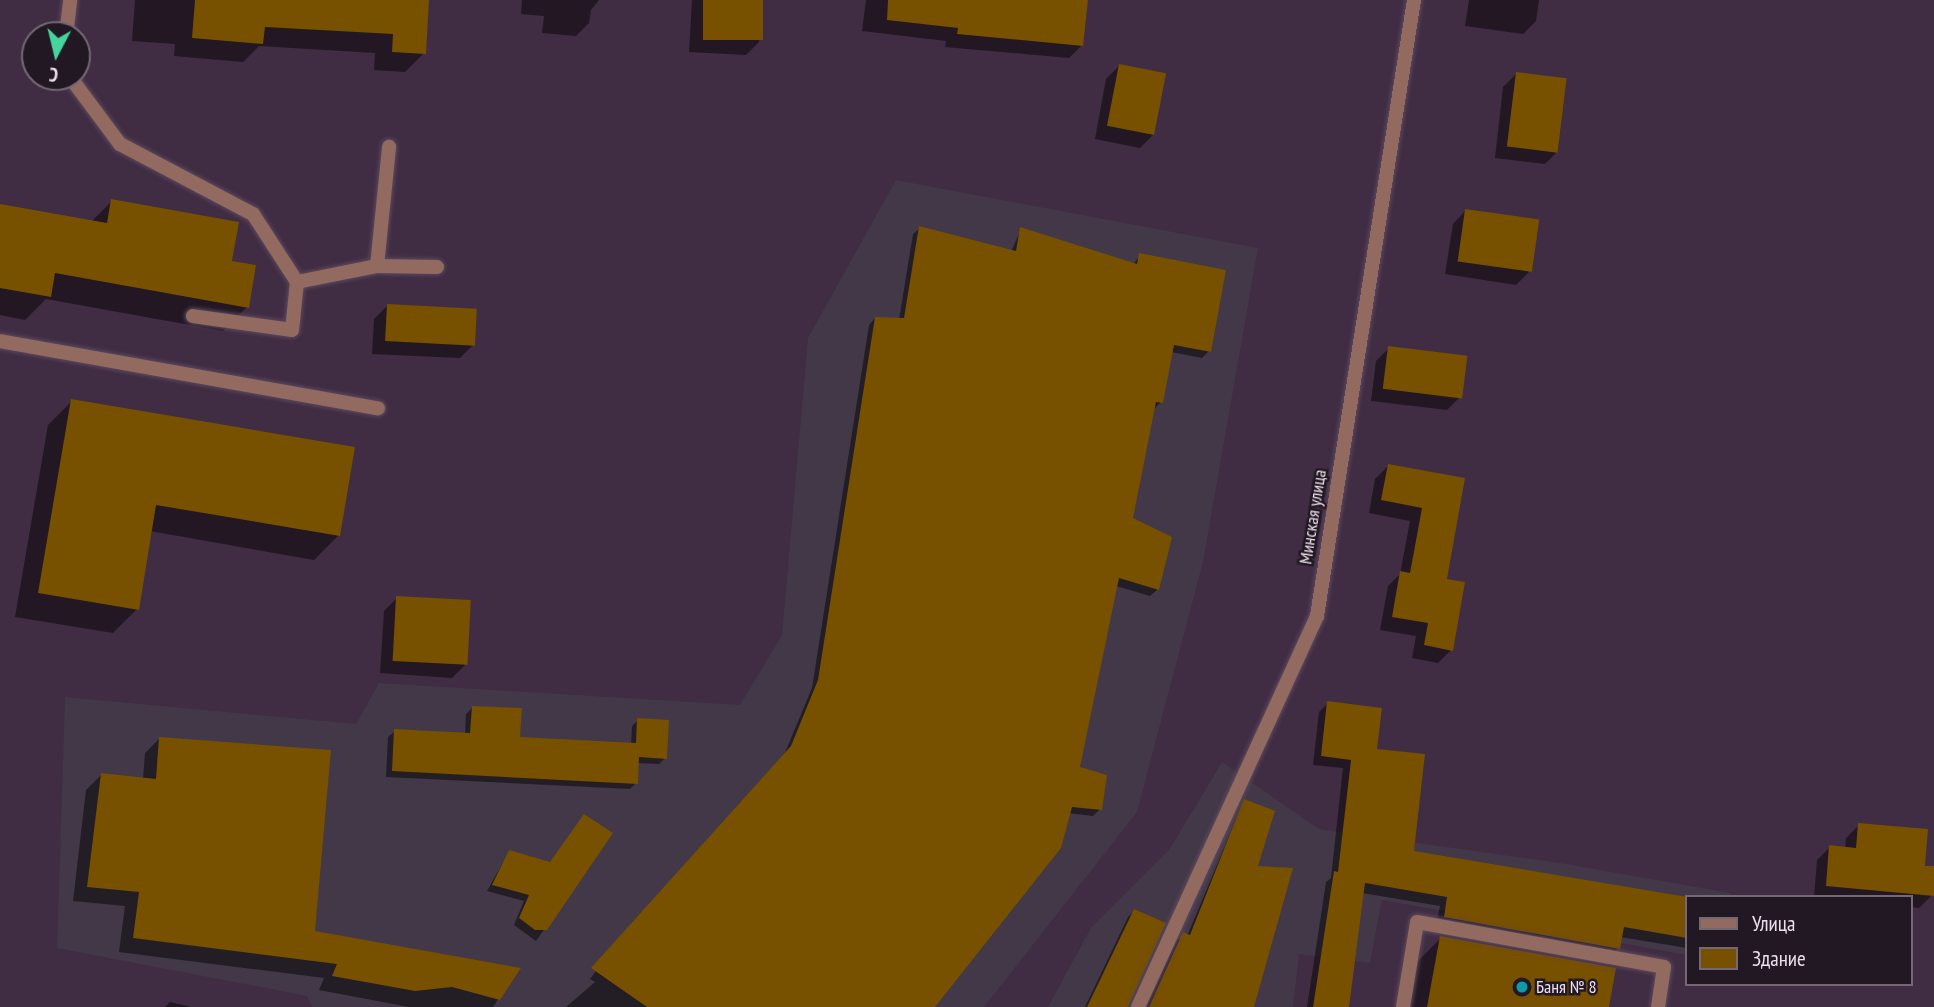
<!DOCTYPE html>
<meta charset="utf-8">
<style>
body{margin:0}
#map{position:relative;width:1934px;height:1007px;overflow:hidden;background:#402c43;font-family:"PT Sans Narrow",sans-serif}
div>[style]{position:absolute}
.industrial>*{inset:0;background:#423847}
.shadow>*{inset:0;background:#0007}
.building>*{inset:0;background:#775000;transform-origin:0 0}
.roads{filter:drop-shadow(0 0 2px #5c495e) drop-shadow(0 0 2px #5c495e)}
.service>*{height:14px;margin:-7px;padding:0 7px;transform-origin:7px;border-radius:7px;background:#926a60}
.minor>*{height:14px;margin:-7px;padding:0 7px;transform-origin:7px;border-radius:7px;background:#926a60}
.dots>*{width:19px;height:19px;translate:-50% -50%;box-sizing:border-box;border:4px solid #221823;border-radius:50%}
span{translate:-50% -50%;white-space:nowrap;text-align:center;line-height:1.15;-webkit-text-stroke:5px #221823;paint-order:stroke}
.street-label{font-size:18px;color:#ecdfed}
.poi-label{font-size:18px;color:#ecdfed}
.left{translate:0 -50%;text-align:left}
.legend{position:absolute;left:1685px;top:895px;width:228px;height:91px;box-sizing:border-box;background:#221823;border:2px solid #736874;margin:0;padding:9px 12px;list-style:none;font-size:21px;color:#ecdfed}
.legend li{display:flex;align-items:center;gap:14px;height:35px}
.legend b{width:35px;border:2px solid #736874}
.north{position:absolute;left:21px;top:21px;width:70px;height:70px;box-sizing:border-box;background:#221823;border:2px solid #736874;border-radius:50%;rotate:187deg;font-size:19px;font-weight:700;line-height:28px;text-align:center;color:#ecdfed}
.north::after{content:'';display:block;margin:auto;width:24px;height:32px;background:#46d49e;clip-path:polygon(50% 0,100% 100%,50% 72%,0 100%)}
</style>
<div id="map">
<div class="industrial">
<i style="clip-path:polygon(896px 180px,1258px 248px,1203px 562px,1137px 812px,984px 1007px,312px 1007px,307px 996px,57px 948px,65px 697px,356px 724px,379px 683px,740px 705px,782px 635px,808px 338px)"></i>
<i style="clip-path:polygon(1222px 762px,1319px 829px,1566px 864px,1730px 893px,1729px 897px,1687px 897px,1687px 955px,1382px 900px,1370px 963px,1299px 954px,1293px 1007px,1048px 1007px,1091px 928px,1169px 850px)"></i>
</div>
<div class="shadow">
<i style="clip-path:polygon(135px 0,427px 0,424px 53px,405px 72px,374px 70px,375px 53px,259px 46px,243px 62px,174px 56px,175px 44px,132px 41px)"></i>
<i style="clip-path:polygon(522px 0,599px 0,591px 10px,589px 23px,576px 36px,542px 33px,544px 16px,521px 14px)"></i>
<i style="clip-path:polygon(692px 0,761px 0,759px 42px,746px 55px,689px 52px)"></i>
<i style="clip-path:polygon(866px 0,1086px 0,1082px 45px,1069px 58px,945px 47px,946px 41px,862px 31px)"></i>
<i style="clip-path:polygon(1469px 0,1539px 0,1536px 21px,1523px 34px,1465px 26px)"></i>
<i style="clip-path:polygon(1119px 66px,1153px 135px,1140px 148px,1095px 139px,1106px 79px)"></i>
<i style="clip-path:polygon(1516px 74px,1558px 151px,1545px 164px,1495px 158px,1503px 87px)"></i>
<i style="clip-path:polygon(112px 201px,230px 262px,247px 307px,223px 331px,46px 299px,25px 320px,0 315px,0 206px,91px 222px)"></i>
<i style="clip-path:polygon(1466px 210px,1529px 272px,1516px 285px,1445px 274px,1453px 224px)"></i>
<i style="clip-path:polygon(920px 228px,1011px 252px,1021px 229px,1133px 265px,1140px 255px,1209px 351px,1202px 358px,1171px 352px,1161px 402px,1154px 409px,1131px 519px,1170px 538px,1157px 590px,1150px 596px,1116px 586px,1078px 769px,1100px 809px,1093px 816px,1068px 813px,933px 1007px,566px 1007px,595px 982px,590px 979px,620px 938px,784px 755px,812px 688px,869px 325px,875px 318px,899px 320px,913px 234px)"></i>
<i style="clip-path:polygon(387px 306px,473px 345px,460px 358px,372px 354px,374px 319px)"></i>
<i style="clip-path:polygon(1389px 348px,1460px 397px,1447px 410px,1371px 401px,1376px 361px)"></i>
<i style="clip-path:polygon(72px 401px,338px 536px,314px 560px,150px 531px,137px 609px,113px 633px,15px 617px,48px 425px)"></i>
<i style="clip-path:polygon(1388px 466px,1463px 480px,1445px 580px,1451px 650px,1438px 663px,1412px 658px,1416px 636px,1380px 630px,1388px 586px,1400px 574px,1410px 521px,1369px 513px,1375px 479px)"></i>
<i style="clip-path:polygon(397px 598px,465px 665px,452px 678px,380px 673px,384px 611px)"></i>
<i style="clip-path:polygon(1328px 703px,1376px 751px,1412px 853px,1687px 899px,1687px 948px,1620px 937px,1618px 948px,1609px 957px,1436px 925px,1440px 906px,1362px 893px,1345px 1007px,1307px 1007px,1326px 882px,1331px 878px,1343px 768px,1313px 765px,1319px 712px)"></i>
<i style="clip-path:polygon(472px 708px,518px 739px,631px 744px,632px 726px,638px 720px,665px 758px,659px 764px,637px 763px,636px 783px,630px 789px,386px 777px,388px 737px,395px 731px,465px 734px,466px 714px)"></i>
<i style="clip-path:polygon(160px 738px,313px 933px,518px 969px,493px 1007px,409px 1007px,319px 990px,324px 978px,119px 952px,125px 906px,73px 901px,86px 790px,101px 775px,143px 779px,145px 753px)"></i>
<i style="clip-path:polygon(1244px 801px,1255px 867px,1252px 1007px,1146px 1007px,1177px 940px,1187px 936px)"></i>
<i style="clip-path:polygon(1859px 825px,1923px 867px,1932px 895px,1919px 908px,1911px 907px,1911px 897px,1814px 897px,1817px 860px,1830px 847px,1845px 849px,1846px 838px)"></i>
<i style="clip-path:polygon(611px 833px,536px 941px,514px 925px,524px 901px,487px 891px,509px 852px,549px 864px)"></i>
<i style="clip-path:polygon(1134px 911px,1128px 1007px,1085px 1007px,1128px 917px)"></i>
<i style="clip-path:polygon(1441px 938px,1607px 1007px,1408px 1007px,1417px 962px)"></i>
<i style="clip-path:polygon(170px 1002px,191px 1007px,165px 1007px)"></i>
</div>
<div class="building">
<i style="clip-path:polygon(195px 0,429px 0,426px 54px,392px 52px,393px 34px,265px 27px,263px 44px,192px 38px)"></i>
<i style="left:703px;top:0;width:60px;height:40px"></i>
<i style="clip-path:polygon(888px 0,1088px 0,1083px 46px,957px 34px,958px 28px,887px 20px)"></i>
<i style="left:1119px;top:64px;width:48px;height:63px;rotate:11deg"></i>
<i style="left:1516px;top:72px;width:51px;height:75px;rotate:7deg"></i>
<i style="clip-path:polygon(111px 199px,239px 222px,232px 261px,256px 265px,249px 308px,55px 273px,51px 297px,0 288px,0 204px,107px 223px)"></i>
<i style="left:1465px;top:209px;width:75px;height:53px;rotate:8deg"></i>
<i style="clip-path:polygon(919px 226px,1016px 251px,1020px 227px,1137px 264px,1139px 253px,1226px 270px,1211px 352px,1174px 345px,1163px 403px,1156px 402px,1133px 518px,1172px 537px,1159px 590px,1119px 578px,1080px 767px,1107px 775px,1102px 810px,1072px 807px,1061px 848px,935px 1007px,647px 1007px,591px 968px,791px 746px,818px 680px,875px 317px,904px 318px)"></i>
<i style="left:387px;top:304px;width:90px;height:37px;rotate:3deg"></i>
<i style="left:1388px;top:346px;width:80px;height:43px;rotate:7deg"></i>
<i style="clip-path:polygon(71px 399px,355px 447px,340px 536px,156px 505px,139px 610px,38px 593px)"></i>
<i style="clip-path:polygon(1388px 464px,1465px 478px,1447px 579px,1465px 582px,1453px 651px,1424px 645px,1428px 623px,1392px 617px,1400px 571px,1410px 573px,1422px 508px,1381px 500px)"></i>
<i style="left:396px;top:596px;width:75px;height:65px;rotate:3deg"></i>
<i style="clip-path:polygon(1327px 701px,1382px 708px,1377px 749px,1425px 754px,1414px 851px,1687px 897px,1687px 938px,1624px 927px,1620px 949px,1444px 917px,1447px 897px,1365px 883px,1349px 1007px,1313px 1007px,1334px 871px,1338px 872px,1351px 760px,1321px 756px)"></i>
<i style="clip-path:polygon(472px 706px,522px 708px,520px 737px,636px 743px,637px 718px,669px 720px,667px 759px,639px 757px,638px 784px,392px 771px,394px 729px,470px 733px)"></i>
<i style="clip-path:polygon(159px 737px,331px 750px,315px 931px,521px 968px,500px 1000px,452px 987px,415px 991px,332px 976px,337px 964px,133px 938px,139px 892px,87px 887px,101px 773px,156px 779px)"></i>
<i style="clip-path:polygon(1244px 799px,1275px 811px,1258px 866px,1293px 868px,1254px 1007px,1149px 1007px,1183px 932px,1190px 935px)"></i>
<i style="clip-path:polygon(584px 814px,613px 833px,547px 930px,535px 930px,519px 918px,529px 895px,492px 885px,509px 850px,550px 862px)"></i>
<i style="clip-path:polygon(1858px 823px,1928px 829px,1925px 866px,1934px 866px,1934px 896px,1826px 886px,1829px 845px,1856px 848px)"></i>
<i style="clip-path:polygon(1134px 909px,1166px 923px,1128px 1007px,1087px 1007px)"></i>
<i style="clip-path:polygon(1440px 936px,1616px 968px,1609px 1007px,1427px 1007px)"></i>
</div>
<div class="roads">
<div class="service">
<i style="left:66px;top:35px;width:35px;rotate:-83deg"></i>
<i style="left:70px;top:77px;width:84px;rotate:53.3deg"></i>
<i style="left:120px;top:144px;width:150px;rotate:27.8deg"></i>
<i style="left:253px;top:214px;width:81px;rotate:57.1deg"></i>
<i style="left:297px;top:282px;width:48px;rotate:95.9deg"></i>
<i style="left:292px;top:330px;width:100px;rotate:-172deg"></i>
<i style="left:377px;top:266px;width:120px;rotate:-84.2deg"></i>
<i style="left:297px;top:282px;width:82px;rotate:-11.3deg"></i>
<i style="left:377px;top:266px;width:60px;rotate:1deg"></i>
<i style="left:0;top:341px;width:384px;rotate:10.1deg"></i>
<i style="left:1403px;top:1007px;width:86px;rotate:-80.6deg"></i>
<i style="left:1417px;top:922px;width:251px;rotate:10.3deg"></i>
<i style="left:1664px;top:967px;width:40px;rotate:98.5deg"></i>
</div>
<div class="minor">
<i style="left:1138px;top:1007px;width:430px;rotate:-65.4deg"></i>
<i style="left:1317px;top:616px;width:624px;rotate:-81.05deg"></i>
</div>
</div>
<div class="dots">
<i style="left:1522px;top:987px;background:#0f9aa8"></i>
</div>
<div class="street-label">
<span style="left:1313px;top:517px;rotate:-81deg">Минская улица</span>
</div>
<div class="poi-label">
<span class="left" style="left:1536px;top:987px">Баня № 8</span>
</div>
<ul class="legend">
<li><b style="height:9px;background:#926a60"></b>Улица</li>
<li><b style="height:19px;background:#775000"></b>Здание</li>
</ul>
<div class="north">С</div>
</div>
